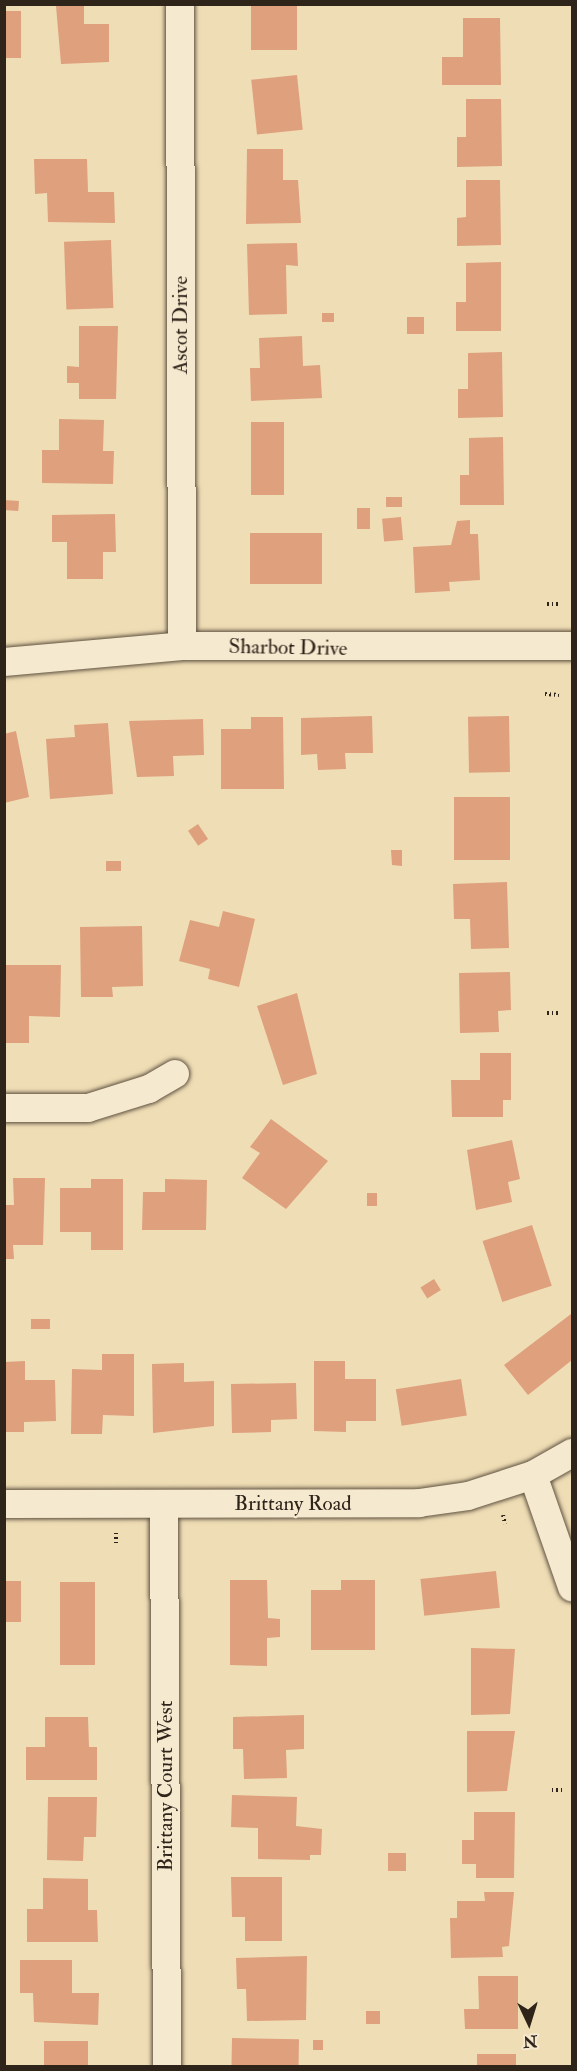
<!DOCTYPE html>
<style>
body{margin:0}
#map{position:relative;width:577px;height:2071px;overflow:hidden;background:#efddb5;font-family:"IM FELL Double Pica",serif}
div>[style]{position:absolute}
.building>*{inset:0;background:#dea07d;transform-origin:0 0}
.path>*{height:4px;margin-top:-2px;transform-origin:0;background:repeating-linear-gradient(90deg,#2f241a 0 1.5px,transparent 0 4.5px)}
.roads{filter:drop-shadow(0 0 2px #5f5241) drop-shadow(0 0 2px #5f5241)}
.minor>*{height:28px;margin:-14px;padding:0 14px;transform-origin:14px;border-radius:14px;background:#f5e9cf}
span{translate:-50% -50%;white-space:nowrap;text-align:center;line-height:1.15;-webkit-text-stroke:4.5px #f5e9cf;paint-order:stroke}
.street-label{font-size:21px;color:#2f241a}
.frame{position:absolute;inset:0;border:6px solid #2f241a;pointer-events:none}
.north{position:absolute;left:499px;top:1993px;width:60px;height:60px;-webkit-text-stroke:4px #f5e9cf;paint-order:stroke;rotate:176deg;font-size:16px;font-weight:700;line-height:24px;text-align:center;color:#2f241a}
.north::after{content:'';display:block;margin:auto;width:21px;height:27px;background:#2f241a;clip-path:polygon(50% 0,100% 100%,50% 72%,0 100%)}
</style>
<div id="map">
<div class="building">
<i style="left:251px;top:4px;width:46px;height:46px"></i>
<i style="clip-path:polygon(56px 6px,84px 6px,84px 24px,109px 24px,109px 62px,61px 64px)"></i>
<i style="left:4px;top:11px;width:17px;height:47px"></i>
<i style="clip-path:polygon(463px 18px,500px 18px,501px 85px,442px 85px,442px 57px,463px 57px)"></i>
<i style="left:297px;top:75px;width:55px;height:46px;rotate:84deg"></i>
<i style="clip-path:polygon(466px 99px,501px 99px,502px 166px,457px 167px,457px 137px,466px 137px)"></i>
<i style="clip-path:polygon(247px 149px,283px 149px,283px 180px,298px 180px,301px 223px,246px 224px)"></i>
<i style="clip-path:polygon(34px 159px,87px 159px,88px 192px,114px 192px,115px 223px,48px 222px,47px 193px,35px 194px)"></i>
<i style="clip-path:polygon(466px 180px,500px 180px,501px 245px,457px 246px,457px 218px,466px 217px)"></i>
<i style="left:111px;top:240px;width:68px;height:47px;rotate:88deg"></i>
<i style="clip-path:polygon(297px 243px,298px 266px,286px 265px,287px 314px,249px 315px,247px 244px)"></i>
<i style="clip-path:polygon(501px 262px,501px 331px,456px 331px,456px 302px,466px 302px,466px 263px)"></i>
<i style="left:322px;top:313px;width:12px;height:9px"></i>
<i style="left:424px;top:317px;width:17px;height:17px;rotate:90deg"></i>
<i style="clip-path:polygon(79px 326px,118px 326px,116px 399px,79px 399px,79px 383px,67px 383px,67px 366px,79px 367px)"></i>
<i style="clip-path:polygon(302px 336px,303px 366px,320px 365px,322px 398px,251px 401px,250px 368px,260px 368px,259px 338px)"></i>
<i style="clip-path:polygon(502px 352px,503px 417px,458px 418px,458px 389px,468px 389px,468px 353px)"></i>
<i style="clip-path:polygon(59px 419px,104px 420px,103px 451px,114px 451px,113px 484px,42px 483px,42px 450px,59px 450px)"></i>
<i style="left:251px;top:422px;width:33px;height:73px"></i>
<i style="clip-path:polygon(503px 437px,504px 505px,460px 505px,460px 475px,469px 475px,469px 438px)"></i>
<i style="left:386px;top:497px;width:16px;height:10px"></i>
<i style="left:4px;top:500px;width:15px;height:10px;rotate:4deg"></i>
<i style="left:357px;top:508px;width:13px;height:21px"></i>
<i style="clip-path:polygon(115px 514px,116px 552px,103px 552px,103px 579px,67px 579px,67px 542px,52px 542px,52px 515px)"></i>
<i style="left:401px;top:517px;width:23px;height:19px;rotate:85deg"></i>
<i style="clip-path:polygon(470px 520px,470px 534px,478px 534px,480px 580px,449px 582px,450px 591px,415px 593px,413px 547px,451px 545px,457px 521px)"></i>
<i style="left:322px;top:533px;width:51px;height:72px;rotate:90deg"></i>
<i style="clip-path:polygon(372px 716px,373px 753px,345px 753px,346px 769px,318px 770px,317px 754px,301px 755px,301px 718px)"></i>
<i style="left:509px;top:716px;width:56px;height:41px;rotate:89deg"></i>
<i style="clip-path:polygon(251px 717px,283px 717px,284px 789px,221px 789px,221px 729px,251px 729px)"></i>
<i style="clip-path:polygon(203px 719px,204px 755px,173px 756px,174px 776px,137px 777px,129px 721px)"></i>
<i style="clip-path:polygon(108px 723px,113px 794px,50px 799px,46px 739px,75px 737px,74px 725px)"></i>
<i style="clip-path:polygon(16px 731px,29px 797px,4px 803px,4px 734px)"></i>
<i style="left:454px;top:797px;width:56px;height:63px"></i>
<i style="left:198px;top:824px;width:18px;height:12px;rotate:56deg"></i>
<i style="clip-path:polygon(391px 850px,402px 850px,402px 866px,392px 865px)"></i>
<i style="left:106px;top:861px;width:15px;height:10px"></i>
<i style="clip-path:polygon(507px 882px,509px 948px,471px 949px,470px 919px,454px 919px,453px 884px)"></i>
<i style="clip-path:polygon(223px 911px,255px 919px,239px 987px,208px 979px,210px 969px,179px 961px,190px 920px,219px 927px)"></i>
<i style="clip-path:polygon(142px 926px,143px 986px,112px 987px,113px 997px,81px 997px,80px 927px)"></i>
<i style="clip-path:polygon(4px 965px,61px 965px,60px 1017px,29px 1016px,29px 1043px,4px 1043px)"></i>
<i style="clip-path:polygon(510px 972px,511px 1010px,498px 1011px,499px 1032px,460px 1033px,459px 973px)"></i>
<i style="clip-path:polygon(297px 993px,317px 1074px,283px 1085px,257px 1006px)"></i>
<i style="clip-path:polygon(480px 1053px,511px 1053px,511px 1100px,503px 1100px,503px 1117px,452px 1117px,451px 1080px,480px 1080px)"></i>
<i style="clip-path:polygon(271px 1119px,328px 1161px,286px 1209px,242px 1178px,260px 1153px,250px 1147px)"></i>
<i style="clip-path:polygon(512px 1140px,520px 1179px,508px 1182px,512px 1202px,476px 1210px,467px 1150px)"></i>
<i style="clip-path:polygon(13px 1178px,45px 1178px,43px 1245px,13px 1245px,14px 1259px,4px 1259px,4px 1205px,14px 1205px)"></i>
<i style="clip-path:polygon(91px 1179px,123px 1179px,123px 1250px,91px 1250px,91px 1232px,60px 1232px,60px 1188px,91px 1188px)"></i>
<i style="clip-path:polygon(165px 1179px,207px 1180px,206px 1230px,142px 1230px,143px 1192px,165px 1192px)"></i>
<i style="left:367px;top:1193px;width:10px;height:13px"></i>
<i style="left:532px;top:1225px;width:64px;height:52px;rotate:72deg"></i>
<i style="left:434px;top:1279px;width:13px;height:16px;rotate:58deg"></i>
<i style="clip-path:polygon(571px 1314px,572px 1360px,528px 1395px,504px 1365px)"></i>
<i style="left:31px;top:1319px;width:19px;height:10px"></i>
<i style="clip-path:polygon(102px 1354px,134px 1354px,134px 1416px,103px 1415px,102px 1434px,71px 1434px,72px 1369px,102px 1370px)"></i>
<i style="clip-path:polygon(25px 1361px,25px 1380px,55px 1380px,56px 1421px,24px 1422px,24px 1432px,4px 1432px,4px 1362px)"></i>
<i style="clip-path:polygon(314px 1361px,345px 1361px,345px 1379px,376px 1379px,376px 1421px,346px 1421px,346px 1432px,314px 1431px)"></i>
<i style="clip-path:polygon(184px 1363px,184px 1382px,214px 1381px,214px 1426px,153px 1433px,152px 1364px)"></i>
<i style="left:461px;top:1379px;width:37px;height:66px;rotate:81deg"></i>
<i style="clip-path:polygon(296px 1383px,297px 1419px,271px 1420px,271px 1432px,232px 1433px,231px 1384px)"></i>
<i style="left:496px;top:1571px;width:37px;height:76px;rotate:84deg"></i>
<i style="clip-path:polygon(230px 1580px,267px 1580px,268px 1618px,280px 1619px,280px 1637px,267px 1638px,267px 1666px,230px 1665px)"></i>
<i style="clip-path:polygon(341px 1580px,375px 1580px,375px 1650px,311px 1650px,311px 1590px,341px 1590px)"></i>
<i style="left:4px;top:1581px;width:17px;height:41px"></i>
<i style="left:60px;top:1582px;width:35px;height:83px"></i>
<i style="clip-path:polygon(471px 1648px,515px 1649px,510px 1714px,471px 1715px)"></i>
<i style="clip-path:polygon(304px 1715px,304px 1749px,286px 1750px,287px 1778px,244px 1779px,243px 1749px,233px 1749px,233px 1717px)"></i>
<i style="clip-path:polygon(45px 1717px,88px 1717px,89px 1747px,97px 1747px,97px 1780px,26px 1780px,26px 1747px,45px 1747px)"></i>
<i style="clip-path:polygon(467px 1731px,515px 1731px,507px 1791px,467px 1792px)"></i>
<i style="clip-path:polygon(232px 1795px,297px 1797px,296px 1826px,322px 1829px,321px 1855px,310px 1855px,310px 1860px,258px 1859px,258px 1828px,231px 1827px)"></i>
<i style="clip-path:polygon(48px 1797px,97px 1797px,96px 1837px,84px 1837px,83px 1861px,47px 1860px)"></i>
<i style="clip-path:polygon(474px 1812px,515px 1812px,514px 1878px,476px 1878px,476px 1864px,462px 1864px,462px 1840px,474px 1840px)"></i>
<i style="left:388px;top:1853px;width:18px;height:18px"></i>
<i style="clip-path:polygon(231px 1877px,282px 1877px,282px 1941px,245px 1941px,245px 1917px,232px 1917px)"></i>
<i style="clip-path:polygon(43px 1878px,88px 1879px,88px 1910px,97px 1910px,98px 1942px,27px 1942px,27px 1909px,43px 1909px)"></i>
<i style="clip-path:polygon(484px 1892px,514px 1892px,509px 1946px,502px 1947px,503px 1957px,451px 1958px,450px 1918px,457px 1918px,457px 1901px,485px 1901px)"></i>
<i style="clip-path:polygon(307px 1956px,306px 2020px,247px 2021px,246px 1989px,237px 1989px,236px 1958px)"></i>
<i style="clip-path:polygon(20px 1960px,72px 1960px,72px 1993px,99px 1993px,98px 2025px,34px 2022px,33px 1993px,20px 1993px)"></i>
<i style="clip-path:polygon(478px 1976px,518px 1976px,518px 2029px,465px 2029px,464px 2009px,479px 2009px)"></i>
<i style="left:366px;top:2011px;width:14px;height:13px"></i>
<i style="left:232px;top:2038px;width:67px;height:28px;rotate:1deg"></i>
<i style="left:313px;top:2040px;width:10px;height:10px"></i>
<i style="left:88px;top:2041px;width:25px;height:44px;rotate:90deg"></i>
<i style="left:516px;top:2054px;width:12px;height:39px;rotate:90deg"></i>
</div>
<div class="path">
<i style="left:547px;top:604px;width:12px"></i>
<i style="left:545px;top:694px;width:14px;rotate:4deg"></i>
<i style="left:547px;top:1013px;width:13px"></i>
<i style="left:503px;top:1515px;width:9px;rotate:77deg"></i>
<i style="left:116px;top:1543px;width:10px;rotate:-90deg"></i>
<i style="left:552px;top:1790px;width:12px"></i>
</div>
<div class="roads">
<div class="minor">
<i style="left:180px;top:4px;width:642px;rotate:89.82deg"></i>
<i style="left:4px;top:662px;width:179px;rotate:-5.1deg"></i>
<i style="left:182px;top:646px;width:390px"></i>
<i style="left:4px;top:1108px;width:84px"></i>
<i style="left:88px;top:1108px;width:64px;rotate:-17.3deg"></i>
<i style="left:149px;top:1089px;width:30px;rotate:-30deg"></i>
<i style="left:533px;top:1475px;width:119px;rotate:70.8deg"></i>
<i style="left:4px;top:1504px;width:415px;rotate:-0.1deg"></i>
<i style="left:419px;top:1503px;width:49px;rotate:-8.1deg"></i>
<i style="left:468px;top:1496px;width:68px;rotate:-17.9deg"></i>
<i style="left:533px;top:1475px;width:45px;rotate:-29.4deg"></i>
<i style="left:164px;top:1505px;width:561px;rotate:89.69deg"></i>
</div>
</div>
<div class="street-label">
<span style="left:181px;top:325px;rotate:-90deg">Ascot Drive</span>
<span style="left:288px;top:648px;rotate:1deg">Sharbot Drive</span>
<span style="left:293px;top:1504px">Brittany Road</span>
<span style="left:166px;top:1786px;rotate:-90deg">Brittany Court West</span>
</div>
<div class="frame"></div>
<div class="north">N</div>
</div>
